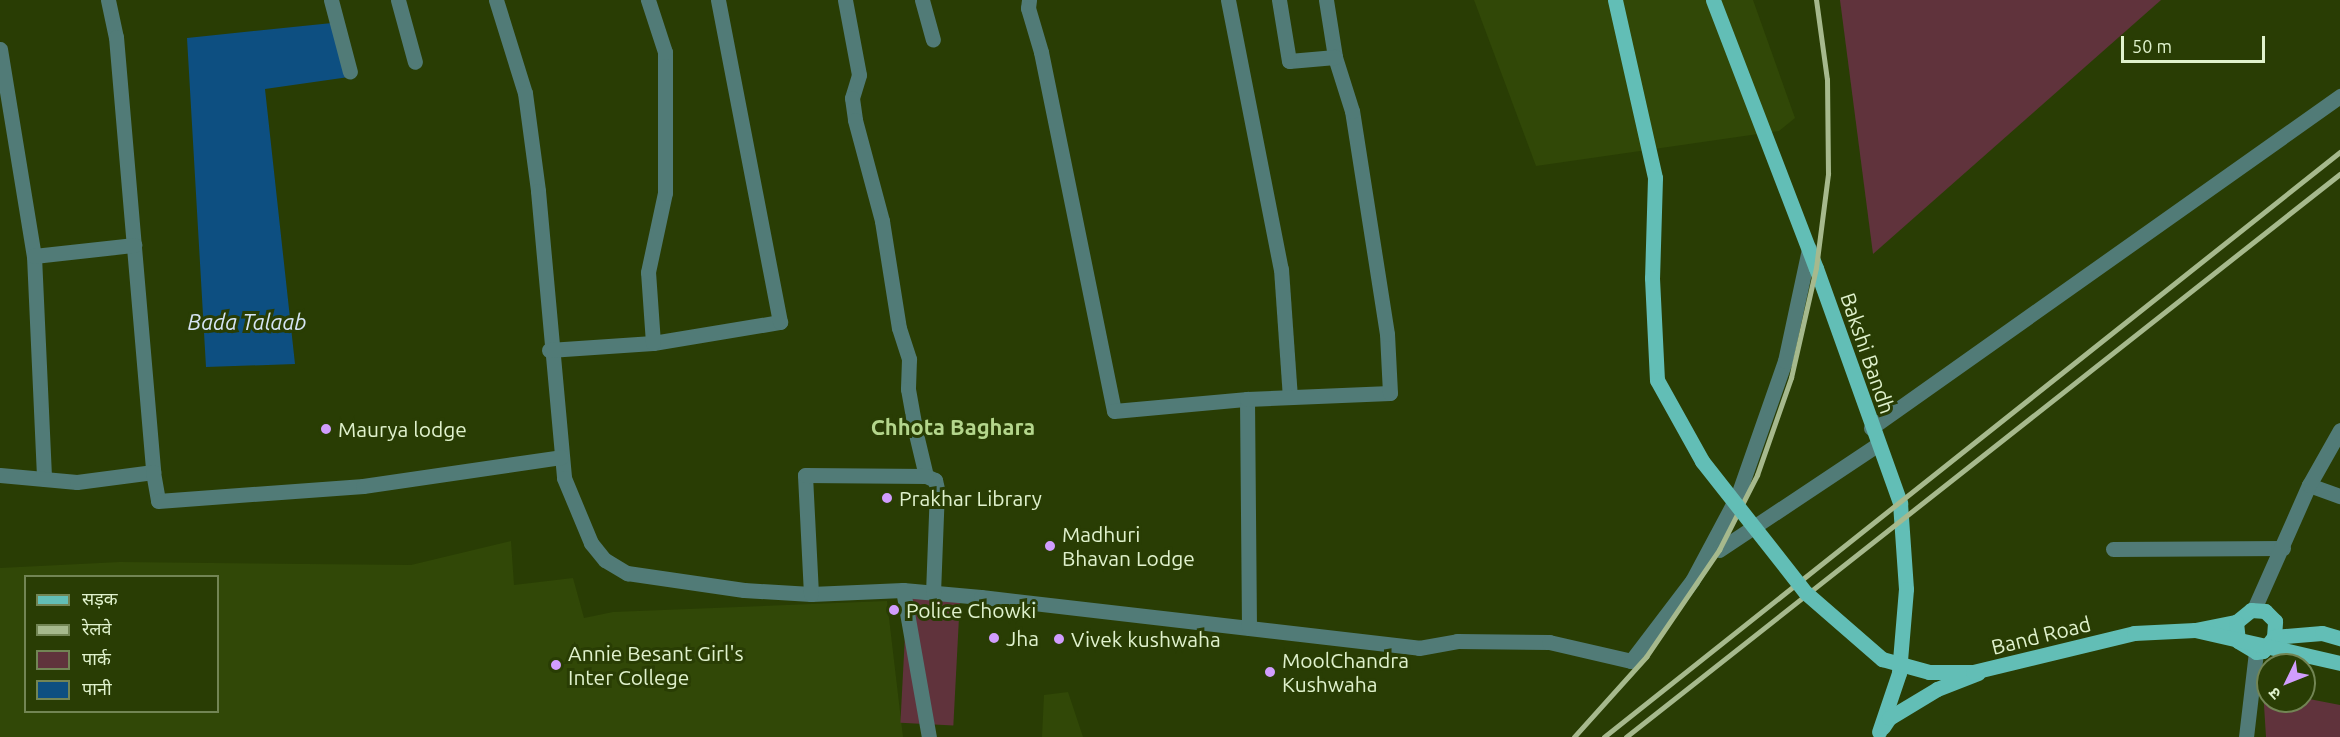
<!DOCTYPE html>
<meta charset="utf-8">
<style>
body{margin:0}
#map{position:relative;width:2340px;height:737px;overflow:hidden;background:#293d04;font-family:Ubuntu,"Noto Sans Devanagari",sans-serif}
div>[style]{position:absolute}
.built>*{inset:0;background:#314807}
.green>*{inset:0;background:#60333c;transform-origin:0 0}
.water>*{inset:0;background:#0d4f81}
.minor>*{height:15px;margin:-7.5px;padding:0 7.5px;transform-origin:7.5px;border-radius:7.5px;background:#517b77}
.major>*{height:15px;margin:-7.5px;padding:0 7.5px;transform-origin:7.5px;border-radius:7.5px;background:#62beb6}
.rail>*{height:4.5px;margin:-2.25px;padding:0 2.25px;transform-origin:2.25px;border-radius:2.25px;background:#a6b98d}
.major-bridge>*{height:15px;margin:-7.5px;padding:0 7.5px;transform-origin:7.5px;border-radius:7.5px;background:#62beb6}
.dots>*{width:16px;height:16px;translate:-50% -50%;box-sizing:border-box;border:3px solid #293d04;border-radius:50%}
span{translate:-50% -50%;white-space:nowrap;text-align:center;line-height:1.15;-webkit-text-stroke:6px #293d04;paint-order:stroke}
.street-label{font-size:21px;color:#e0f2cd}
.poi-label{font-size:21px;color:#e0f2cd}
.left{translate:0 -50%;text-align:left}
.water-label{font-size:22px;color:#d6e5f5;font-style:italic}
.neighbourhood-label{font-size:22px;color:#b4d68c;font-weight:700}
.legend{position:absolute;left:24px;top:575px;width:195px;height:138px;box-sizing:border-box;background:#293d04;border:2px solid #728554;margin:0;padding:8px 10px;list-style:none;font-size:18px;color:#e0f2cd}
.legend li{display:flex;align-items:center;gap:12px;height:30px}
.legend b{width:30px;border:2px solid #728554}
.north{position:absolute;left:2256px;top:653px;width:60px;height:60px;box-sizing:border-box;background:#293d04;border:2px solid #728554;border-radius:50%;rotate:227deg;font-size:16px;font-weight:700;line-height:24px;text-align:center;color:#e0f2cd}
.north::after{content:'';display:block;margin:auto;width:21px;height:27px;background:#d19dfe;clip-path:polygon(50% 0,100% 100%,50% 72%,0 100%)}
.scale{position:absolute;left:2121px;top:36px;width:144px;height:27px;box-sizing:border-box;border:3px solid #e0f2cd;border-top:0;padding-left:8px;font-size:18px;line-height:21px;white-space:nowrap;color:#e0f2cd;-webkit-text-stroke:4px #293d04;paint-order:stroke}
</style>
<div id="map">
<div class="built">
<i style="clip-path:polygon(1474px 0,1753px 0,1795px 118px,1779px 131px,1536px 166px)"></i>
<i style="clip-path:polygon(evenodd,511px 541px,514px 585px,573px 578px,584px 618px,613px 612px,887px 601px,903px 737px,0 737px,0 568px,120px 562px,411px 565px,511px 541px,218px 576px,218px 712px,26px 712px,26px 576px,218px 576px)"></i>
<i style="clip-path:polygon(1068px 692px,1083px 737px,1042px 737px,1044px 695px)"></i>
</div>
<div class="green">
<i style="clip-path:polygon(1840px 0,2161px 0,1873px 254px)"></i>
<i style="left:907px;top:597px;width:53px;height:126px;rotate:3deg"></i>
<i style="clip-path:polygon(2263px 689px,2268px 691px,2268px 701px,2304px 701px,2304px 698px,2340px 705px,2340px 737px,2266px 737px)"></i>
</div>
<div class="water">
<i style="clip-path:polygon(332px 23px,349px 77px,265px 89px,295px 364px,206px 367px,187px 38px)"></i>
</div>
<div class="minor">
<i style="left:108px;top:0;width:38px;rotate:78deg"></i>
<i style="left:116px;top:37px;width:437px;rotate:85.1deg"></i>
<i style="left:331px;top:0;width:74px;rotate:75.2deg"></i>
<i style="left:398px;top:0;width:64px;rotate:74.7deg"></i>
<i style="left:496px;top:0;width:97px;rotate:72.7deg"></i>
<i style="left:525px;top:93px;width:99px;rotate:82.4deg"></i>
<i style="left:538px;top:191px;width:288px;rotate:84.8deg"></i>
<i style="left:564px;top:478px;width:70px;rotate:67.4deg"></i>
<i style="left:591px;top:543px;width:22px;rotate:51deg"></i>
<i style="left:605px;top:560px;width:26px;rotate:31deg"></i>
<i style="left:627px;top:573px;width:118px;rotate:8.3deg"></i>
<i style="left:744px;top:590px;width:67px;rotate:3.4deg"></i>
<i style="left:811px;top:594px;width:92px;rotate:-2.5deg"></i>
<i style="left:903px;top:590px;width:78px;rotate:5.1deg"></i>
<i style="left:981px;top:597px;width:441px;rotate:6.6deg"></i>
<i style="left:1419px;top:648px;width:39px;rotate:-10deg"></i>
<i style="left:1457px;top:641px;width:92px;rotate:0.6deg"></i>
<i style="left:1549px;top:642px;width:84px;rotate:13deg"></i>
<i style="left:1631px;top:661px;width:101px;rotate:-52.7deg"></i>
<i style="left:1692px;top:581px;width:98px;rotate:-61.9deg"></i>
<i style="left:1738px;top:495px;width:142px;rotate:-70.7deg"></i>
<i style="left:1785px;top:361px;width:115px;rotate:-77.9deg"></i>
<i style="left:845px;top:0;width:76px;rotate:79.4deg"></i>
<i style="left:859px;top:75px;width:24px;rotate:107deg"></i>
<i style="left:852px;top:98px;width:22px;rotate:82deg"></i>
<i style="left:855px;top:120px;width:105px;rotate:75deg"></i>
<i style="left:882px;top:221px;width:108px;rotate:81deg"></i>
<i style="left:899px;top:328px;width:33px;rotate:72deg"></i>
<i style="left:909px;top:359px;width:30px;rotate:92deg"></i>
<i style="left:908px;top:389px;width:46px;rotate:79.9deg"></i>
<i style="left:916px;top:434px;width:43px;rotate:76.6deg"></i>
<i style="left:926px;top:476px;width:10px;rotate:24deg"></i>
<i style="left:935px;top:480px;width:9px;rotate:77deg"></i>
<i style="left:937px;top:489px;width:104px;rotate:92.2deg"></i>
<i style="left:922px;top:0;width:41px;rotate:74.6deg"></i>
<i style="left:1029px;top:0;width:8px;rotate:97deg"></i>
<i style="left:1028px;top:8px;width:46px;rotate:73.5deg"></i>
<i style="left:1041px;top:52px;width:366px;rotate:78.5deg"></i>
<i style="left:1114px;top:411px;width:134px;rotate:-5.2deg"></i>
<i style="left:1228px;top:0;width:274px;rotate:78.9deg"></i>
<i style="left:1281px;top:269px;width:128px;rotate:86deg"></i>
<i style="left:1326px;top:0;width:58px;rotate:81deg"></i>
<i style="left:0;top:49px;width:210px;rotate:80.7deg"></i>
<i style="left:34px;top:256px;width:223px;rotate:87.4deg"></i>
<i style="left:34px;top:256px;width:101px;rotate:-6.3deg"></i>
<i style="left:653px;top:343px;width:129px;rotate:-9.4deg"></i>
<i style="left:780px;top:322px;width:328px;rotate:-100.9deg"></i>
<i style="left:549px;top:350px;width:104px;rotate:-3.9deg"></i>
<i style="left:653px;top:343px;width:71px;rotate:-94deg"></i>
<i style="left:648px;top:272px;width:81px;rotate:-77.9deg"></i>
<i style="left:665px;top:193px;width:141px;rotate:-90deg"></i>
<i style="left:665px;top:52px;width:55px;rotate:-108.1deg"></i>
<i style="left:1871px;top:428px;width:575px;rotate:-35.29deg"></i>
<i style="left:0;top:475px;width:77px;rotate:5.2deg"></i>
<i style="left:77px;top:482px;width:77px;rotate:-7.5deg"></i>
<i style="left:153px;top:472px;width:29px;rotate:80deg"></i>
<i style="left:158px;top:501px;width:206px;rotate:-4.2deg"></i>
<i style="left:363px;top:486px;width:200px;rotate:-8.3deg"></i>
<i style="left:2309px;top:485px;width:33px;rotate:20deg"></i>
<i style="left:2113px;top:549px;width:170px;rotate:-0.3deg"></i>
<i style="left:1719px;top:550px;width:190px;rotate:-33.6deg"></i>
<i style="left:903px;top:590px;width:149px;rotate:80deg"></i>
<i style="left:811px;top:594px;width:119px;rotate:-92.9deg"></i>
<i style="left:805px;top:475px;width:121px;rotate:0.5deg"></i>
<i style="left:2254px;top:609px;width:136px;rotate:-66.1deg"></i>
<i style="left:2309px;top:485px;width:63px;rotate:-60.6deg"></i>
<i style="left:1249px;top:628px;width:229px;rotate:-90.5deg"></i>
<i style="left:1247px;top:399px;width:143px;rotate:-2.4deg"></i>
<i style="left:1390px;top:393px;width:59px;rotate:-92.9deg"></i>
<i style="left:1387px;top:334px;width:226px;rotate:-98.9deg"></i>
<i style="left:1352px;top:111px;width:57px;rotate:-107.5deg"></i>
<i style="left:1335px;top:57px;width:46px;rotate:175deg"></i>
<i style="left:1289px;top:61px;width:62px;rotate:-99.3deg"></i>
<i style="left:2246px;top:737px;width:86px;rotate:-83.3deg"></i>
</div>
<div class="major">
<i style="left:1713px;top:0;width:287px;rotate:69deg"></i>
<i style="left:1816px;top:268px;width:250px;rotate:70.3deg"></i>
<i style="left:1900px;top:503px;width:86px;rotate:86deg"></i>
<i style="left:1906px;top:589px;width:84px;rotate:94.8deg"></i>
<i style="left:1899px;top:673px;width:62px;rotate:108.7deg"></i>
<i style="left:2195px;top:630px;width:42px;rotate:-11deg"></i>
<i style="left:2274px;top:637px;width:16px;rotate:-86deg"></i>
<i style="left:2275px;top:621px;width:14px;rotate:-135deg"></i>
<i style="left:2265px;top:611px;width:14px;rotate:-176deg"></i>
<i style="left:2251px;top:610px;width:19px;rotate:141deg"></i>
<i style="left:2236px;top:622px;width:19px;rotate:84deg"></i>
<i style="left:2238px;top:641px;width:21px;rotate:31deg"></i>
<i style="left:2256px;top:652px;width:7px;rotate:-8deg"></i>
<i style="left:2263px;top:651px;width:18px;rotate:-52deg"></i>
<i style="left:2274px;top:637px;width:48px;rotate:-4.8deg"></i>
<i style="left:2322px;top:633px;width:19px;rotate:16deg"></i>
<i style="left:1883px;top:727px;width:11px;rotate:-56deg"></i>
<i style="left:1889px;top:718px;width:56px;rotate:-31.1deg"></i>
<i style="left:1937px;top:689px;width:44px;rotate:-21.3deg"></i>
</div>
<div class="rail">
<i style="left:1574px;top:737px;width:108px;rotate:-48deg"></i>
<i style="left:1646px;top:657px;width:130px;rotate:-55.7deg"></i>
<i style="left:1719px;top:550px;width:84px;rotate:-63.1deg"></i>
<i style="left:1757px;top:475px;width:103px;rotate:-70.7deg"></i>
<i style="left:1791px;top:378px;width:113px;rotate:-77.2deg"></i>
<i style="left:1816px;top:268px;width:95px;rotate:-82.7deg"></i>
<i style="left:1828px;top:174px;width:94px;rotate:-90.6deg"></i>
<i style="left:1827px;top:80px;width:81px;rotate:-97.8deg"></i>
<i style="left:1604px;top:737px;width:940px;rotate:-38.48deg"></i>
<i style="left:1626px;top:737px;width:909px;rotate:-38.26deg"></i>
</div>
<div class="major-bridge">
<i style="left:1615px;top:0;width:182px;rotate:77.3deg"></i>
<i style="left:1655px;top:178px;width:100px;rotate:91.7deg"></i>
<i style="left:1652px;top:278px;width:102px;rotate:87.2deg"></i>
<i style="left:1657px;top:380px;width:93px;rotate:60.9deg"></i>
<i style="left:1702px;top:461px;width:168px;rotate:51.8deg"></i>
<i style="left:1806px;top:593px;width:101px;rotate:41deg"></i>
<i style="left:1882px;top:659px;width:49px;rotate:15.5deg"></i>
<i style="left:1929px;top:672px;width:44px"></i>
<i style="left:1973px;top:672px;width:166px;rotate:-13.6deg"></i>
<i style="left:2134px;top:633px;width:61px;rotate:-2.8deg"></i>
<i style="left:2195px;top:630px;width:149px;rotate:12.8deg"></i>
</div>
<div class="dots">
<i style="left:326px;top:429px;background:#d19dfe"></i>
<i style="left:887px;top:498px;background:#d19dfe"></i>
<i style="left:1050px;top:546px;background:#d19dfe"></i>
<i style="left:894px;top:610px;background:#d19dfe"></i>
<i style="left:994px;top:638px;background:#d19dfe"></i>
<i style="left:1059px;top:639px;background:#d19dfe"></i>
<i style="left:556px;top:665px;background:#d19dfe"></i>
<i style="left:1270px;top:672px;background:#d19dfe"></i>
</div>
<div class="street-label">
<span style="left:1868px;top:353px;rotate:71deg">Bakshi Bandh</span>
<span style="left:2041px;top:635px;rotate:-14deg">Band Road</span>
</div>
<div class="poi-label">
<span class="left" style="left:338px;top:429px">Maurya lodge</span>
<span class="left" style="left:899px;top:498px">Prakhar Library</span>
<span class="left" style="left:1062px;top:546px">Madhuri<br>Bhavan Lodge</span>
<span class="left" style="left:906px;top:610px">Police Chowki</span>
<span class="left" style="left:1006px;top:638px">Jha</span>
<span class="left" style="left:1071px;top:639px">Vivek kushwaha</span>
<span class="left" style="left:568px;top:665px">Annie Besant Girl's<br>Inter College</span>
<span class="left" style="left:1282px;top:672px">MoolChandra<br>Kushwaha</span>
</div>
<div class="water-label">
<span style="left:247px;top:322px">Bada Talaab</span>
</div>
<div class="neighbourhood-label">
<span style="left:953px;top:427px">Chhota Baghara</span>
</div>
<ul class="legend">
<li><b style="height:8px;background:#62beb6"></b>सड़क</li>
<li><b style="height:8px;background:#a6b98d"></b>रेलवे</li>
<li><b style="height:16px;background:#60333c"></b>पार्क</li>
<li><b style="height:16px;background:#0d4f81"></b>पानी</li>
</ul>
<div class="north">उ</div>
<div class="scale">50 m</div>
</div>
